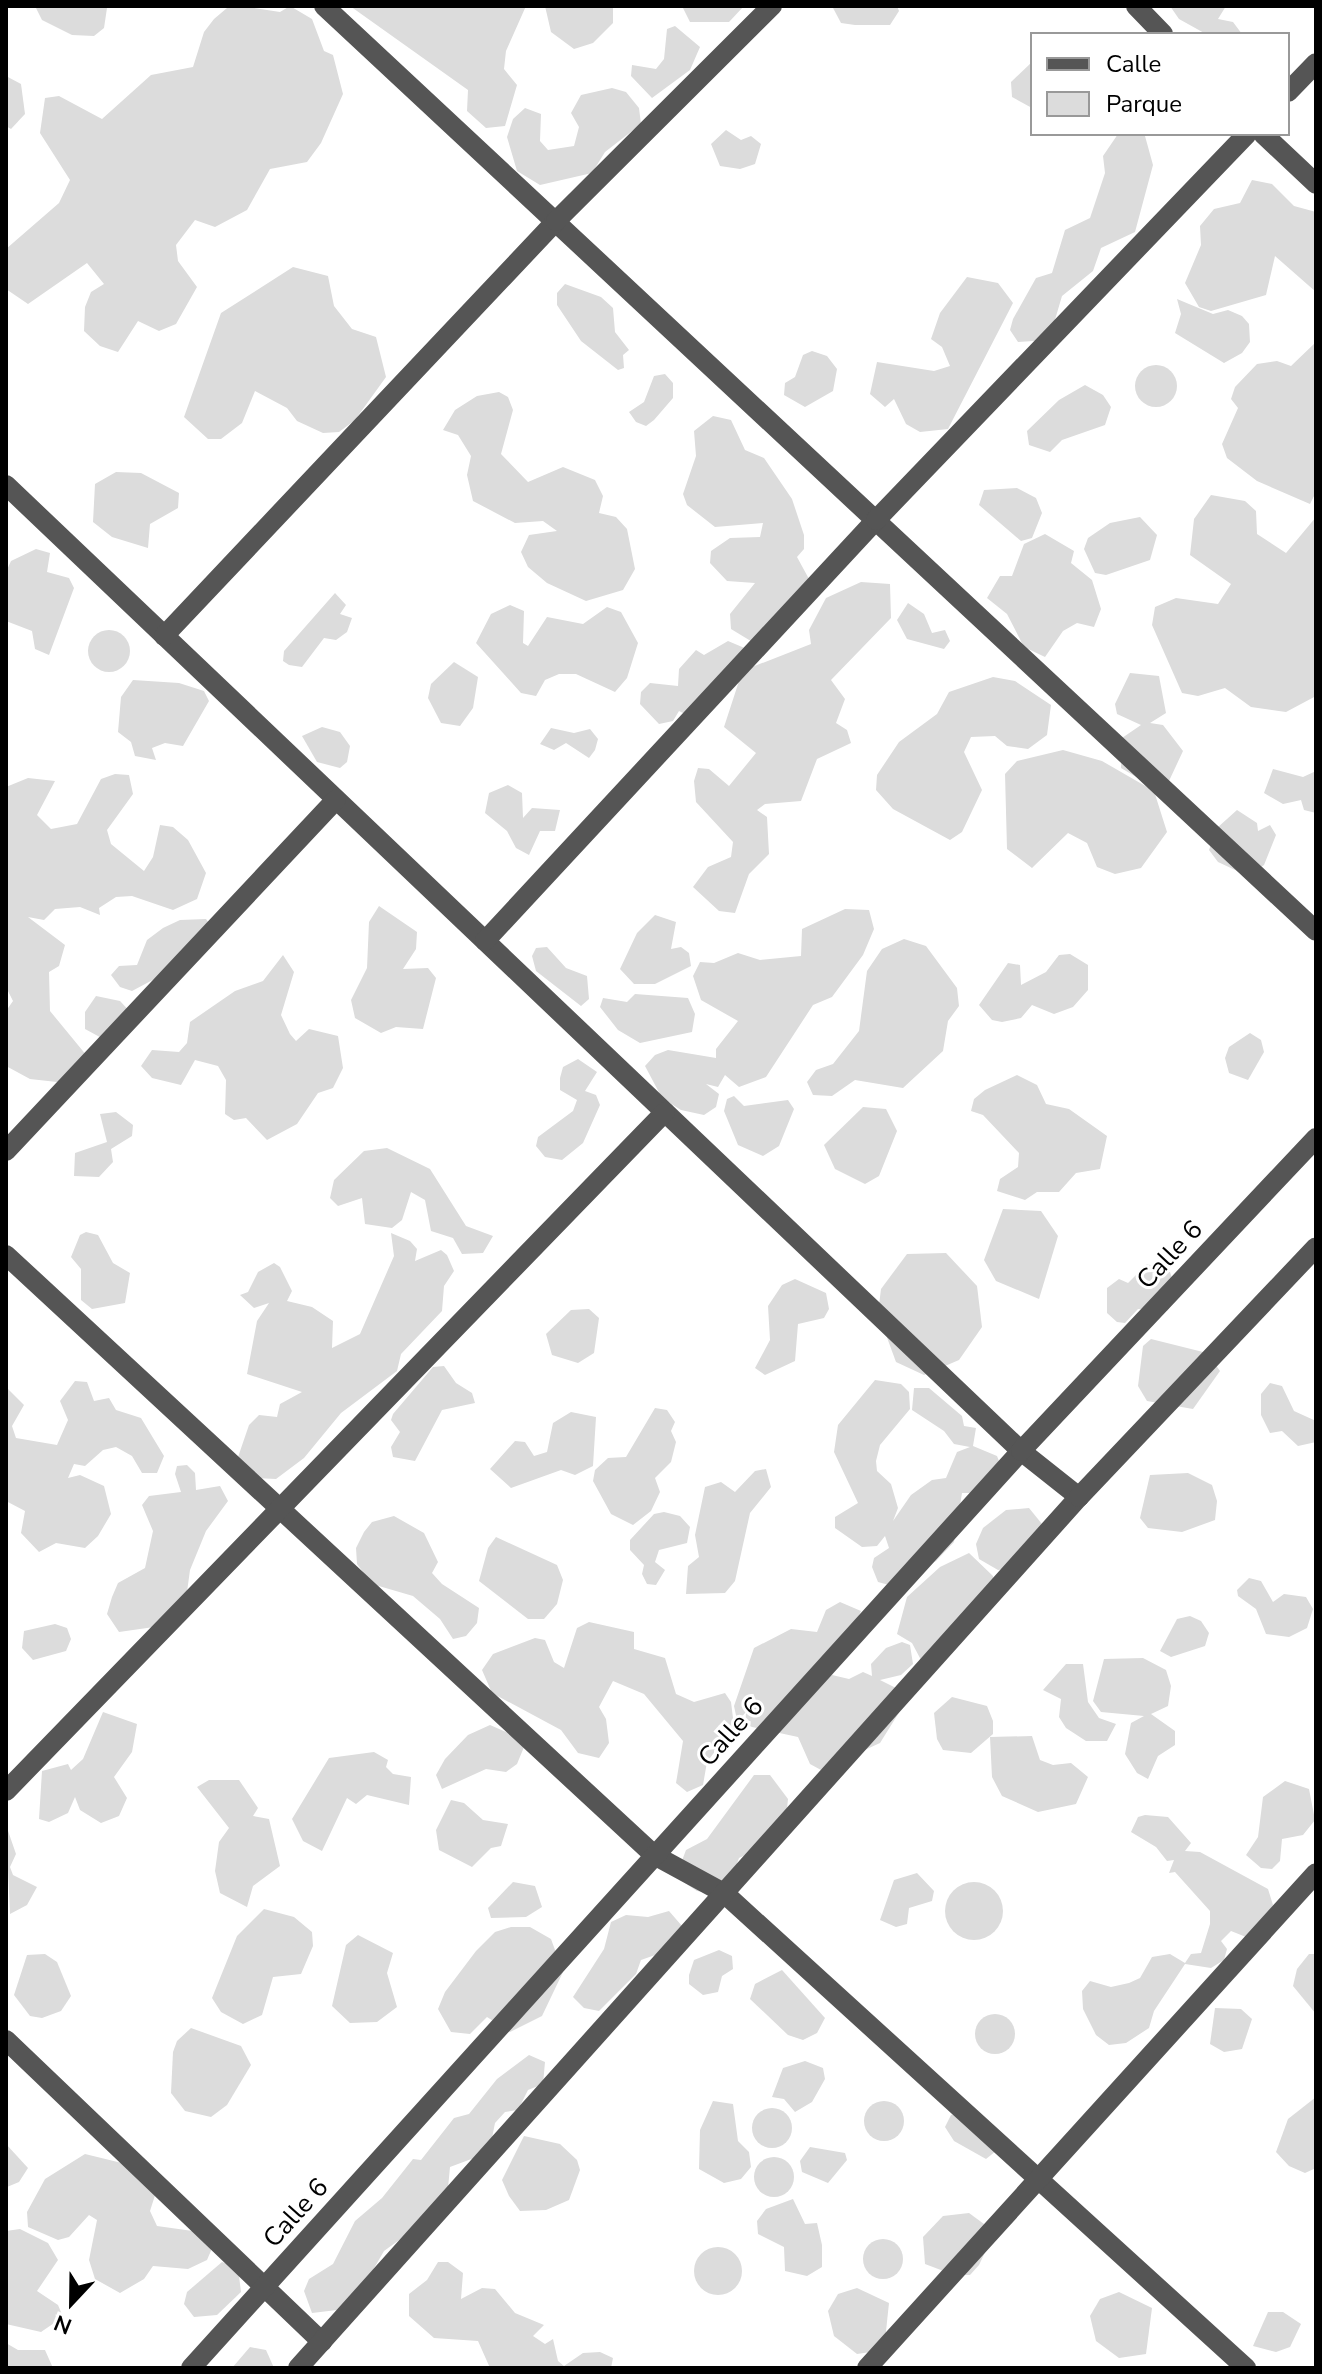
<!DOCTYPE html>
<style>
body{margin:0}
#map{position:relative;width:1322px;height:2374px;overflow:hidden;background:#fff;font-family:"Nunito Sans",sans-serif}
div>[style]{position:absolute}
.green>*{inset:0;background:#dcdcdc}
.round{border-radius:50%}
.minor>*{height:20px;margin:-10px;padding:0 10px;transform-origin:10px;border-radius:10px;background:#555}
span{translate:-50% -50%;white-space:nowrap;text-align:center;line-height:1.15;-webkit-text-stroke:6px #fff;paint-order:stroke}
.street-label{font-size:26px;color:#000}
.frame{position:absolute;inset:0;border:8px solid #000;pointer-events:none}
.legend{position:absolute;left:1030px;top:32px;width:260px;height:104px;box-sizing:border-box;background:#fff;border:2px solid #999;margin:0;padding:10px 14px;list-style:none;font-size:24px;color:#000}
.legend li{display:flex;align-items:center;gap:16px;height:40px}
.legend b{width:40px;border:2px solid #999}
.north{position:absolute;left:32px;top:2262px;width:80px;height:80px;-webkit-text-stroke:6px #fff;paint-order:stroke;rotate:202deg;font-size:22px;font-weight:700;line-height:32px;text-align:center;color:#000}
.north::after{content:'';display:block;margin:auto;width:28px;height:36px;background:#000;clip-path:polygon(50% 0,100% 100%,50% 72%,0 100%)}
</style>
<div id="map">
<div class="green">
<i style="clip-path:polygon(35px 6px,106px 6px,107px 8px,104px 28px,94px 36px,72px 35px,42px 20px)"></i>
<i style="clip-path:polygon(242px 6px,280px 12px,290px 6px,312px 19px,324px 51px,333px 55px,343px 94px,321px 143px,307px 162px,270px 169px,247px 210px,215px 227px,195px 220px,176px 245px,178px 261px,197px 287px,176px 324px,159px 331px,138px 321px,118px 352px,100px 346px,84px 331px,85px 307px,91px 292px,104px 284px,87px 263px,28px 304px,6px 289px,6px 249px,59px 203px,70px 180px,40px 133px,45px 98px,59px 96px,102px 119px,151px 75px,193px 67px,204px 32px,214px 19px,227px 8px)"></i>
<i style="clip-path:polygon(350px 6px,526px 6px,506px 51px,504px 69px,517px 85px,505px 126px,486px 128px,467px 111px,468px 90px)"></i>
<i style="clip-path:polygon(545px 6px,613px 6px,613px 23px,593px 43px,574px 49px,551px 32px)"></i>
<i style="clip-path:polygon(682px 6px,744px 6px,729px 22px,690px 22px)"></i>
<i style="clip-path:polygon(832px 6px,897px 6px,899px 11px,890px 25px,855px 25px,841px 23px)"></i>
<i style="clip-path:polygon(1170px 6px,1226px 6px,1218px 19px,1233px 22px,1242px 34px,1206px 34px,1179px 19px)"></i>
<i style="clip-path:polygon(675px 26px,700px 47px,690px 70px,652px 98px,631px 76px,632px 65px,656px 69px,664px 59px,667px 29px)"></i>
<i style="clip-path:polygon(1032px 62px,1032px 108px,1012px 97px,1011px 82px)"></i>
<i style="clip-path:polygon(6px 76px,21px 84px,25px 114px,11px 129px,6px 126px)"></i>
<i style="clip-path:polygon(612px 88px,626px 92px,639px 108px,641px 124px,605px 152px,592px 173px,540px 185px,517px 171px,507px 137px,513px 119px,525px 108px,541px 114px,540px 141px,548px 150px,574px 146px,579px 127px,571px 113px,581px 95px)"></i>
<i style="clip-path:polygon(726px 130px,741px 140px,751px 136px,761px 144px,755px 164px,740px 169px,720px 166px,711px 144px)"></i>
<i style="clip-path:polygon(1118px 134px,1145px 136px,1153px 165px,1135px 232px,1101px 248px,1093px 271px,1062px 296px,1049px 340px,1018px 342px,1010px 330px,1013px 319px,1036px 278px,1052px 273px,1065px 230px,1090px 218px,1105px 173px,1103px 156px)"></i>
<i style="clip-path:polygon(1252px 180px,1272px 184px,1294px 206px,1316px 212px,1316px 292px,1275px 256px,1266px 295px,1211px 311px,1199px 307px,1185px 283px,1201px 245px,1200px 226px,1214px 209px,1240px 203px)"></i>
<i style="clip-path:polygon(293px 267px,328px 276px,334px 306px,352px 329px,376px 337px,386px 377px,355px 420px,339px 432px,323px 433px,297px 421px,287px 408px,255px 391px,242px 423px,221px 439px,208px 439px,184px 417px,221px 313px)"></i>
<i style="clip-path:polygon(967px 277px,998px 283px,1013px 303px,948px 429px,920px 432px,906px 424px,894px 399px,885px 407px,870px 394px,877px 362px,934px 371px,950px 366px,942px 347px,931px 339px,940px 313px)"></i>
<i style="clip-path:polygon(565px 284px,601px 297px,613px 308px,615px 332px,629px 350px,623px 355px,624px 368px,618px 370px,581px 341px,557px 305px,557px 293px)"></i>
<i style="clip-path:polygon(1177px 299px,1213px 314px,1228px 310px,1242px 316px,1249px 324px,1250px 342px,1242px 353px,1224px 363px,1175px 333px,1181px 314px)"></i>
<i style="clip-path:polygon(1316px 342px,1316px 492px,1310px 504px,1257px 481px,1227px 458px,1222px 444px,1238px 408px,1231px 399px,1235px 387px,1257px 364px,1277px 361px,1291px 366px)"></i>
<i style="clip-path:polygon(812px 351px,827px 356px,837px 369px,833px 391px,805px 407px,784px 395px,785px 383px,795px 377px,803px 355px)"></i>
<i class="round" style="left:1135px;top:365px;width:42px;height:42px"></i>
<i style="clip-path:polygon(665px 374px,673px 383px,673px 398px,654px 420px,646px 426px,636px 422px,629px 412px,644px 402px,654px 376px)"></i>
<i style="clip-path:polygon(1085px 385px,1103px 395px,1111px 407px,1105px 425px,1062px 440px,1050px 452px,1029px 445px,1027px 431px,1059px 400px)"></i>
<i style="clip-path:polygon(499px 392px,508px 397px,513px 410px,501px 454px,528px 482px,563px 467px,595px 480px,603px 496px,599px 513px,616px 517px,627px 529px,635px 569px,623px 590px,586px 601px,547px 583px,528px 567px,521px 552px,529px 535px,557px 531px,543px 521px,515px 523px,473px 501px,467px 475px,471px 456px,458px 435px,443px 430px,455px 410px,477px 396px)"></i>
<i style="clip-path:polygon(713px 416px,731px 420px,745px 450px,764px 458px,792px 499px,804px 535px,804px 549px,797px 557px,809px 579px,810px 602px,801px 615px,759px 646px,731px 629px,730px 614px,755px 583px,727px 581px,710px 563px,711px 551px,730px 538px,760px 537px,763px 523px,715px 527px,687px 505px,683px 494px,696px 456px,694px 431px)"></i>
<i style="clip-path:polygon(116px 472px,141px 473px,179px 493px,178px 508px,150px 524px,148px 548px,112px 537px,93px 522px,95px 484px)"></i>
<i style="clip-path:polygon(1017px 488px,1036px 498px,1042px 513px,1032px 538px,1021px 541px,979px 505px,984px 490px)"></i>
<i style="clip-path:polygon(1211px 495px,1245px 501px,1256px 511px,1257px 534px,1286px 553px,1316px 517px,1316px 696px,1286px 712px,1251px 707px,1225px 688px,1198px 696px,1182px 693px,1152px 625px,1155px 607px,1176px 598px,1218px 604px,1231px 584px,1190px 555px,1194px 519px)"></i>
<i style="clip-path:polygon(1140px 517px,1157px 535px,1150px 560px,1106px 575px,1095px 573px,1084px 549px,1088px 538px,1110px 523px)"></i>
<i style="clip-path:polygon(1045px 534px,1074px 551px,1071px 563px,1092px 580px,1101px 609px,1094px 627px,1077px 623px,1063px 631px,1045px 657px,1024px 647px,1007px 614px,987px 598px,1000px 576px,1012px 576px,1024px 544px)"></i>
<i style="clip-path:polygon(36px 549px,50px 553px,47px 572px,69px 578px,74px 588px,49px 655px,35px 649px,32px 631px,6px 621px,6px 572px,11px 561px)"></i>
<i style="clip-path:polygon(861px 582px,890px 584px,891px 618px,831px 680px,845px 699px,836px 723px,847px 730px,851px 743px,817px 759px,801px 801px,765px 804px,757px 810px,767px 817px,769px 854px,749px 874px,735px 913px,719px 911px,693px 887px,708px 867px,731px 857px,733px 842px,696px 802px,694px 781px,698px 768px,709px 769px,729px 786px,756px 753px,724px 727px,740px 678px,699px 721px,679px 711px,673px 721px,659px 724px,640px 704px,641px 692px,650px 683px,678px 686px,679px 669px,696px 650px,704px 655px,728px 641px,754px 652px,747px 669px,811px 644px,809px 630px,826px 598px)"></i>
<i style="clip-path:polygon(335px 593px,346px 605px,340px 614px,352px 618px,347px 632px,336px 640px,324px 638px,302px 667px,289px 665px,283px 661px,284px 651px)"></i>
<i style="clip-path:polygon(908px 603px,924px 614px,932px 633px,945px 630px,950px 641px,944px 649px,907px 639px,897px 620px)"></i>
<i style="clip-path:polygon(510px 605px,524px 611px,523px 643px,528px 646px,547px 617px,583px 624px,607px 607px,621px 612px,638px 643px,627px 678px,615px 692px,576px 674px,559px 674px,545px 680px,536px 696px,521px 693px,476px 643px,491px 614px)"></i>
<i class="round" style="left:88px;top:630px;width:42px;height:42px"></i>
<i style="clip-path:polygon(454px 662px,478px 677px,473px 708px,460px 726px,441px 723px,428px 698px,431px 684px)"></i>
<i style="clip-path:polygon(1130px 673px,1159px 676px,1166px 713px,1150px 723px,1163px 725px,1183px 751px,1169px 781px,1143px 781px,1121px 768px,1122px 738px,1141px 725px,1117px 714px,1115px 704px)"></i>
<i style="clip-path:polygon(993px 677px,1015px 681px,1051px 705px,1047px 735px,1028px 749px,1007px 746px,995px 736px,971px 737px,964px 752px,982px 790px,962px 832px,950px 840px,893px 809px,876px 790px,877px 775px,899px 742px,937px 714px,949px 692px)"></i>
<i style="clip-path:polygon(133px 680px,179px 683px,204px 691px,209px 701px,183px 746px,165px 743px,152px 748px,156px 760px,135px 756px,131px 742px,118px 732px,121px 697px)"></i>
<i style="clip-path:polygon(322px 727px,340px 732px,350px 746px,347px 762px,340px 768px,317px 762px,302px 736px)"></i>
<i style="clip-path:polygon(551px 728px,574px 733px,590px 729px,598px 739px,595px 750px,589px 758px,566px 743px,554px 750px,540px 744px)"></i>
<i style="clip-path:polygon(1063px 750px,1102px 761px,1154px 791px,1167px 832px,1141px 868px,1115px 874px,1097px 867px,1087px 843px,1068px 833px,1032px 868px,1007px 849px,1005px 774px,1017px 761px)"></i>
<i style="clip-path:polygon(1273px 769px,1303px 777px,1316px 771px,1316px 813px,1304px 810px,1301px 800px,1283px 804px,1264px 793px)"></i>
<i style="clip-path:polygon(115px 774px,129px 775px,133px 794px,107px 830px,111px 844px,144px 871px,153px 857px,160px 825px,173px 827px,188px 840px,206px 873px,197px 899px,173px 910px,132px 896px,116px 897px,99px 908px,100px 915px,80px 907px,55px 909px,44px 920px,28px 917px,65px 945px,59px 966px,49px 972px,50px 1011px,87px 1056px,66px 1083px,30px 1079px,6px 1066px,6px 1011px,13px 1001px,6px 987px,6px 787px,28px 778px,55px 781px,37px 815px,51px 829px,77px 824px,101px 779px)"></i>
<i style="clip-path:polygon(508px 785px,522px 793px,523px 818px,532px 808px,560px 810px,555px 831px,540px 831px,529px 855px,516px 848px,507px 831px,485px 813px,489px 793px)"></i>
<i style="clip-path:polygon(1237px 810px,1257px 823px,1258px 831px,1270px 825px,1276px 835px,1264px 865px,1248px 876px,1218px 862px,1209px 850px,1217px 828px)"></i>
<i style="clip-path:polygon(379px 906px,417px 932px,416px 949px,403px 969px,428px 968px,436px 978px,423px 1029px,396px 1027px,381px 1033px,355px 1018px,351px 1000px,367px 968px,369px 922px)"></i>
<i style="clip-path:polygon(845px 909px,869px 910px,874px 929px,863px 955px,832px 997px,813px 1005px,766px 1077px,739px 1087px,725px 1075px,718px 1087px,706px 1084px,719px 1094px,716px 1107px,704px 1115px,681px 1110px,662px 1098px,645px 1066px,655px 1055px,668px 1050px,716px 1058px,716px 1049px,738px 1021px,701px 1000px,693px 976px,700px 962px,714px 963px,738px 953px,760px 960px,801px 956px,802px 929px)"></i>
<i style="clip-path:polygon(655px 915px,676px 922px,671px 949px,681px 947px,689px 953px,691px 966px,655px 984px,634px 984px,620px 969px,637px 933px)"></i>
<i style="clip-path:polygon(206px 919px,214px 930px,162px 975px,132px 991px,120px 987px,111px 975px,119px 966px,137px 965px,147px 940px,163px 928px,180px 920px)"></i>
<i style="clip-path:polygon(904px 939px,926px 946px,957px 988px,959px 1006px,948px 1021px,943px 1051px,903px 1088px,855px 1080px,832px 1096px,813px 1095px,807px 1082px,816px 1070px,833px 1064px,859px 1031px,867px 971px,882px 949px)"></i>
<i style="clip-path:polygon(547px 947px,566px 968px,587px 976px,589px 999px,581px 1006px,536px 971px,532px 956px,536px 948px)"></i>
<i style="clip-path:polygon(1070px 954px,1088px 965px,1088px 990px,1073px 1007px,1054px 1014px,1032px 1005px,1021px 1018px,1002px 1022px,992px 1020px,979px 1005px,1008px 963px,1020px 965px,1021px 985px,1046px 972px,1059px 955px)"></i>
<i style="clip-path:polygon(283px 955px,294px 972px,281px 1015px,290px 1034px,296px 1041px,309px 1029px,338px 1036px,343px 1068px,333px 1088px,318px 1093px,297px 1124px,267px 1140px,246px 1118px,234px 1120px,225px 1114px,226px 1080px,218px 1066px,195px 1060px,181px 1085px,152px 1078px,141px 1066px,152px 1050px,179px 1052px,187px 1043px,190px 1022px,235px 991px,263px 981px)"></i>
<i style="clip-path:polygon(635px 994px,688px 998px,695px 1014px,692px 1032px,640px 1043px,618px 1030px,600px 1007px,603px 998px,627px 1002px)"></i>
<i style="clip-path:polygon(96px 996px,120px 1001px,133px 1015px,109px 1042px,85px 1029px,85px 1012px)"></i>
<i style="clip-path:polygon(1250px 1033px,1261px 1040px,1264px 1052px,1248px 1080px,1229px 1073px,1225px 1058px,1229px 1047px)"></i>
<i style="clip-path:polygon(578px 1059px,597px 1072px,585px 1091px,596px 1095px,600px 1105px,583px 1143px,562px 1160px,545px 1157px,536px 1146px,538px 1137px,573px 1111px,577px 1100px,560px 1090px,560px 1078px,563px 1067px)"></i>
<i style="clip-path:polygon(1017px 1075px,1037px 1085px,1046px 1104px,1069px 1109px,1107px 1136px,1100px 1169px,1076px 1173px,1059px 1192px,1037px 1192px,1025px 1200px,997px 1191px,1000px 1179px,1018px 1167px,1019px 1153px,983px 1115px,971px 1111px,974px 1099px,985px 1090px)"></i>
<i style="clip-path:polygon(734px 1096px,744px 1106px,788px 1100px,794px 1109px,779px 1146px,763px 1156px,738px 1145px,724px 1111px,727px 1099px)"></i>
<i style="clip-path:polygon(863px 1107px,886px 1109px,897px 1131px,879px 1176px,865px 1184px,835px 1169px,824px 1145px)"></i>
<i style="clip-path:polygon(116px 1112px,133px 1125px,132px 1136px,111px 1149px,113px 1162px,99px 1177px,74px 1176px,75px 1153px,107px 1142px,100px 1114px)"></i>
<i style="clip-path:polygon(387px 1148px,430px 1169px,466px 1226px,493px 1236px,483px 1253px,462px 1254px,453px 1238px,431px 1231px,425px 1200px,411px 1192px,402px 1220px,392px 1228px,365px 1224px,362px 1198px,338px 1206px,330px 1198px,334px 1180px,364px 1151px)"></i>
<i style="clip-path:polygon(1003px 1209px,1041px 1211px,1058px 1236px,1039px 1299px,996px 1281px,984px 1260px)"></i>
<i style="clip-path:polygon(86px 1232px,98px 1235px,113px 1263px,130px 1273px,125px 1303px,92px 1309px,81px 1300px,81px 1269px,71px 1257px,80px 1235px)"></i>
<i style="clip-path:polygon(391px 1233px,410px 1241px,417px 1249px,415px 1261px,441px 1250px,447px 1255px,454px 1271px,444px 1286px,442px 1311px,401px 1354px,397px 1371px,341px 1413px,304px 1458px,276px 1479px,255px 1478px,237px 1460px,249px 1425px,259px 1415px,277px 1417px,280px 1404px,302px 1392px,247px 1374px,257px 1321px,269px 1303px,254px 1308px,240px 1295px,248px 1292px,258px 1272px,274px 1263px,280px 1267px,292px 1291px,287px 1301px,312px 1307px,333px 1321px,332px 1348px,360px 1334px,394px 1256px)"></i>
<i style="clip-path:polygon(946px 1253px,977px 1286px,982px 1327px,959px 1360px,924px 1375px,896px 1362px,878px 1313px,881px 1289px,907px 1254px)"></i>
<i style="clip-path:polygon(1147px 1264px,1170px 1272px,1178px 1296px,1167px 1311px,1138px 1309px,1125px 1323px,1117px 1322px,1107px 1313px,1107px 1288px,1119px 1279px,1128px 1283px)"></i>
<i style="clip-path:polygon(795px 1279px,826px 1293px,829px 1309px,824px 1318px,798px 1324px,795px 1361px,765px 1375px,755px 1368px,770px 1340px,768px 1306px,782px 1285px)"></i>
<i style="clip-path:polygon(589px 1309px,599px 1318px,594px 1353px,578px 1363px,552px 1355px,546px 1334px,571px 1310px)"></i>
<i style="clip-path:polygon(1151px 1339px,1207px 1353px,1220px 1371px,1193px 1409px,1147px 1401px,1138px 1386px,1143px 1346px)"></i>
<i style="clip-path:polygon(444px 1366px,456px 1383px,472px 1393px,475px 1403px,442px 1410px,415px 1461px,393px 1457px,391px 1447px,400px 1432px,391px 1420px,393px 1414px,433px 1367px)"></i>
<i style="clip-path:polygon(875px 1380px,901px 1384px,909px 1392px,910px 1409px,880px 1445px,876px 1461px,877px 1471px,891px 1484px,898px 1508px,893px 1521px,911px 1495px,932px 1480px,946px 1478px,957px 1452px,970px 1447px,954px 1444px,944px 1431px,912px 1410px,914px 1388px,929px 1388px,962px 1416px,964px 1426px,976px 1428px,973px 1446px,997px 1456px,1003px 1471px,982px 1493px,962px 1493px,954px 1542px,936px 1561px,889px 1585px,878px 1582px,872px 1567px,874px 1558px,889px 1548px,885px 1536px,877px 1546px,862px 1547px,835px 1528px,835px 1517px,858px 1503px,834px 1452px,838px 1425px)"></i>
<i style="clip-path:polygon(75px 1381px,87px 1382px,94px 1401px,109px 1398px,116px 1410px,141px 1418px,164px 1456px,157px 1473px,142px 1473px,132px 1456px,116px 1447px,103px 1450px,85px 1466px,74px 1464px,68px 1478px,80px 1475px,104px 1486px,111px 1514px,98px 1536px,85px 1548px,56px 1543px,39px 1552px,21px 1533px,25px 1511px,6px 1501px,6px 1387px,24px 1405px,12px 1426px,16px 1438px,57px 1445px,68px 1420px,60px 1401px)"></i>
<i style="clip-path:polygon(1270px 1383px,1282px 1386px,1294px 1411px,1316px 1421px,1316px 1442px,1298px 1446px,1282px 1431px,1270px 1433px,1261px 1415px,1261px 1394px)"></i>
<i style="clip-path:polygon(655px 1408px,667px 1410px,675px 1422px,671px 1431px,676px 1442px,671px 1462px,655px 1478px,660px 1492px,651px 1511px,633px 1525px,611px 1514px,593px 1481px,595px 1470px,608px 1458px,626px 1457px)"></i>
<i style="clip-path:polygon(571px 1412px,596px 1417px,593px 1466px,575px 1475px,561px 1470px,511px 1488px,490px 1469px,515px 1441px,525px 1442px,534px 1456px,547px 1452px,553px 1423px)"></i>
<i style="clip-path:polygon(187px 1465px,195px 1473px,196px 1490px,220px 1486px,228px 1501px,206px 1531px,190px 1570px,187px 1592px,154px 1627px,119px 1632px,107px 1614px,112px 1597px,118px 1583px,145px 1568px,153px 1531px,142px 1505px,149px 1496px,181px 1492px,175px 1474px,177px 1466px)"></i>
<i style="clip-path:polygon(766px 1469px,771px 1487px,750px 1513px,735px 1581px,725px 1593px,686px 1594px,688px 1566px,699px 1557px,695px 1535px,705px 1487px,721px 1482px,735px 1492px,755px 1471px)"></i>
<i style="clip-path:polygon(1188px 1473px,1212px 1485px,1217px 1501px,1215px 1520px,1182px 1532px,1148px 1528px,1140px 1518px,1150px 1475px)"></i>
<i style="clip-path:polygon(1029px 1508px,1042px 1524px,1016px 1567px,998px 1570px,979px 1559px,976px 1544px,983px 1528px,1006px 1510px)"></i>
<i style="clip-path:polygon(664px 1512px,680px 1516px,690px 1527px,687px 1543px,659px 1550px,655px 1562px,665px 1570px,656px 1585px,647px 1584px,642px 1574px,644px 1565px,630px 1550px,630px 1540px,654px 1514px)"></i>
<i style="clip-path:polygon(394px 1516px,424px 1533px,438px 1562px,432px 1573px,442px 1584px,479px 1608px,477px 1623px,466px 1636px,453px 1639px,440px 1619px,413px 1596px,372px 1584px,357px 1564px,356px 1548px,364px 1532px,372px 1522px)"></i>
<i style="clip-path:polygon(496px 1537px,557px 1565px,563px 1580px,557px 1604px,544px 1619px,528px 1619px,479px 1581px,488px 1548px)"></i>
<i style="clip-path:polygon(969px 1553px,993px 1576px,999px 1594px,921px 1660px,912px 1643px,897px 1634px,907px 1597px,940px 1567px)"></i>
<i style="clip-path:polygon(1249px 1578px,1261px 1581px,1273px 1602px,1284px 1594px,1306px 1597px,1313px 1609px,1307px 1628px,1289px 1637px,1266px 1634px,1256px 1609px,1238px 1596px,1237px 1590px)"></i>
<i style="clip-path:polygon(840px 1602px,861px 1611px,832px 1675px,849px 1679px,863px 1672px,872px 1676px,871px 1664px,886px 1648px,902px 1642px,910px 1645px,913px 1664px,901px 1675px,880px 1680px,898px 1689px,900px 1711px,880px 1743px,821px 1770px,810px 1764px,798px 1737px,752px 1727px,737px 1720px,734px 1706px,754px 1648px,791px 1629px,817px 1632px,826px 1610px)"></i>
<i style="clip-path:polygon(1190px 1616px,1201px 1621px,1209px 1633px,1205px 1646px,1171px 1657px,1160px 1651px,1177px 1619px)"></i>
<i style="clip-path:polygon(589px 1622px,634px 1632px,634px 1649px,665px 1658px,676px 1694px,694px 1702px,725px 1693px,731px 1702px,734px 1726px,707px 1762px,703px 1785px,687px 1792px,676px 1783px,683px 1741px,644px 1694px,613px 1681px,599px 1707px,606px 1719px,609px 1743px,599px 1758px,578px 1753px,561px 1730px,492px 1693px,482px 1670px,493px 1654px,535px 1638px,545px 1640px,554px 1662px,564px 1668px,577px 1628px)"></i>
<i style="clip-path:polygon(55px 1624px,67px 1628px,71px 1639px,66px 1651px,33px 1660px,22px 1648px,24px 1631px)"></i>
<i style="clip-path:polygon(1143px 1658px,1166px 1670px,1171px 1686px,1168px 1706px,1151px 1714px,1175px 1731px,1175px 1745px,1158px 1756px,1148px 1779px,1137px 1773px,1125px 1754px,1131px 1723px,1144px 1716px,1101px 1712px,1093px 1701px,1104px 1659px)"></i>
<i style="clip-path:polygon(1066px 1664px,1083px 1664px,1088px 1702px,1099px 1718px,1116px 1724px,1107px 1741px,1086px 1741px,1066px 1728px,1059px 1717px,1061px 1699px,1043px 1690px)"></i>
<i style="clip-path:polygon(952px 1697px,987px 1706px,993px 1721px,993px 1734px,971px 1753px,943px 1750px,937px 1739px,934px 1713px)"></i>
<i style="clip-path:polygon(103px 1712px,137px 1724px,132px 1752px,114px 1777px,127px 1798px,119px 1816px,101px 1823px,80px 1810px,75px 1797px,68px 1813px,49px 1822px,39px 1819px,42px 1771px,68px 1764px,71px 1770px,83px 1759px)"></i>
<i style="clip-path:polygon(490px 1725px,513px 1735px,524px 1747px,517px 1764px,506px 1772px,486px 1769px,442px 1789px,436px 1775px,445px 1759px,468px 1735px)"></i>
<i style="clip-path:polygon(1032px 1736px,1040px 1760px,1053px 1765px,1071px 1763px,1088px 1777px,1076px 1804px,1038px 1812px,1002px 1796px,992px 1777px,990px 1737px)"></i>
<i style="clip-path:polygon(374px 1752px,388px 1760px,386px 1767px,393px 1774px,411px 1777px,409px 1805px,367px 1795px,356px 1804px,347px 1798px,322px 1851px,303px 1841px,292px 1819px,329px 1758px)"></i>
<i style="clip-path:polygon(754px 1775px,770px 1775px,788px 1799px,784px 1837px,739px 1858px,732px 1877px,709px 1893px,697px 1891px,682px 1881px,680px 1866px,686px 1850px,707px 1839px)"></i>
<i style="clip-path:polygon(209px 1780px,239px 1780px,258px 1808px,253px 1816px,269px 1819px,280px 1866px,253px 1886px,247px 1907px,220px 1893px,215px 1871px,219px 1842px,229px 1828px,197px 1787px)"></i>
<i style="clip-path:polygon(1285px 1781px,1309px 1789px,1315px 1820px,1303px 1835px,1282px 1839px,1280px 1861px,1272px 1869px,1261px 1868px,1246px 1855px,1258px 1837px,1263px 1797px)"></i>
<i style="clip-path:polygon(451px 1800px,464px 1803px,483px 1820px,508px 1824px,501px 1846px,491px 1848px,472px 1867px,439px 1850px,436px 1830px)"></i>
<i style="clip-path:polygon(1145px 1815px,1168px 1817px,1191px 1843px,1185px 1851px,1200px 1852px,1268px 1889px,1273px 1905px,1251px 1939px,1231px 1931px,1221px 1941px,1227px 1949px,1224px 1960px,1211px 1968px,1185px 1964px,1154px 2011px,1149px 2028px,1126px 2043px,1109px 2045px,1096px 2035px,1083px 2009px,1082px 1991px,1090px 1981px,1111px 1987px,1129px 1983px,1140px 1978px,1152px 1957px,1170px 1954px,1185px 1963px,1191px 1954px,1201px 1953px,1210px 1924px,1210px 1911px,1175px 1872px,1169px 1873px,1174px 1860px,1167px 1861px,1156px 1847px,1131px 1832px,1138px 1817px)"></i>
<i style="clip-path:polygon(6px 1825px,16px 1854px,10px 1867px,13px 1875px,37px 1887px,27px 1905px,10px 1914px)"></i>
<i style="clip-path:polygon(917px 1873px,934px 1891px,932px 1901px,909px 1908px,907px 1924px,896px 1927px,880px 1920px,894px 1880px)"></i>
<i style="clip-path:polygon(513px 1882px,535px 1886px,542px 1907px,526px 1917px,491px 1918px,488px 1908px)"></i>
<i class="round" style="left:945px;top:1882px;width:58px;height:58px"></i>
<i style="clip-path:polygon(264px 1909px,294px 1917px,312px 1932px,313px 1946px,301px 1974px,273px 1977px,262px 2015px,243px 2024px,221px 2012px,212px 1998px,237px 1936px)"></i>
<i style="clip-path:polygon(669px 1911px,682px 1926px,675px 1948px,641px 1960px,636px 1974px,599px 2011px,584px 2008px,573px 1997px,604px 1949px,611px 1922px,626px 1915px,648px 1917px)"></i>
<i style="clip-path:polygon(511px 1927px,530px 1927px,551px 1939px,563px 1972px,542px 2016px,510px 2032px,487px 2017px,470px 2034px,451px 2032px,438px 2009px,445px 1992px,476px 1951px,495px 1932px)"></i>
<i style="clip-path:polygon(358px 1935px,393px 1953px,387px 1973px,397px 2007px,377px 2022px,350px 2023px,332px 2006px,346px 1945px)"></i>
<i style="clip-path:polygon(719px 1950px,732px 1956px,733px 1969px,722px 1976px,718px 1992px,703px 1995px,689px 1984px,689px 1975px,694px 1960px)"></i>
<i style="clip-path:polygon(45px 1954px,57px 1962px,71px 1996px,61px 2011px,42px 2018px,30px 2016px,14px 1995px,27px 1955px)"></i>
<i style="clip-path:polygon(1309px 1954px,1316px 1954px,1316px 2014px,1293px 1986px,1297px 1969px)"></i>
<i style="clip-path:polygon(782px 1970px,825px 2018px,817px 2033px,803px 2040px,788px 2035px,750px 1999px,755px 1984px)"></i>
<i style="clip-path:polygon(1215px 2008px,1241px 2009px,1252px 2019px,1242px 2049px,1224px 2052px,1210px 2044px)"></i>
<i class="round" style="left:975px;top:2014px;width:40px;height:40px"></i>
<i style="clip-path:polygon(191px 2028px,241px 2046px,251px 2065px,227px 2105px,211px 2117px,185px 2111px,171px 2093px,173px 2052px,177px 2041px)"></i>
<i style="clip-path:polygon(529px 2055px,545px 2062px,543px 2084px,528px 2090px,518px 2110px,505px 2112px,495px 2123px,492px 2138px,474px 2158px,450px 2167px,448px 2188px,420px 2225px,384px 2251px,366px 2282px,337px 2310px,312px 2313px,304px 2291px,309px 2279px,333px 2264px,355px 2221px,382px 2198px,413px 2159px,421px 2160px,454px 2118px,469px 2114px,497px 2079px)"></i>
<i style="clip-path:polygon(805px 2061px,823px 2068px,825px 2079px,812px 2102px,795px 2112px,784px 2099px,772px 2097px,783px 2068px)"></i>
<i style="clip-path:polygon(1316px 2097px,1316px 2168px,1305px 2173px,1289px 2166px,1276px 2152px,1288px 2119px)"></i>
<i class="round" style="left:864px;top:2101px;width:40px;height:40px"></i>
<i style="clip-path:polygon(713px 2101px,733px 2104px,738px 2141px,749px 2152px,751px 2167px,741px 2179px,724px 2183px,699px 2169px,700px 2130px)"></i>
<i class="round" style="left:752px;top:2108px;width:40px;height:40px"></i>
<i style="clip-path:polygon(971px 2108px,996px 2151px,986px 2159px,954px 2141px,945px 2127px,951px 2115px)"></i>
<i style="clip-path:polygon(524px 2136px,560px 2144px,577px 2160px,580px 2170px,569px 2200px,546px 2210px,520px 2211px,509px 2196px,502px 2180px)"></i>
<i style="clip-path:polygon(6px 2144px,28px 2168px,19px 2182px,7px 2187px)"></i>
<i style="clip-path:polygon(810px 2147px,845px 2153px,847px 2160px,828px 2183px,802px 2172px,800px 2161px)"></i>
<i style="clip-path:polygon(85px 2154px,134px 2166px,157px 2189px,150px 2211px,157px 2226px,207px 2233px,213px 2246px,207px 2260px,188px 2269px,153px 2266px,144px 2279px,120px 2293px,95px 2279px,89px 2260px,97px 2220px,89px 2215px,69px 2237px,58px 2240px,28px 2227px,27px 2212px,45px 2179px)"></i>
<i class="round" style="left:754px;top:2157px;width:40px;height:40px"></i>
<i style="clip-path:polygon(793px 2199px,805px 2224px,817px 2223px,822px 2245px,822px 2267px,807px 2276px,785px 2271px,784px 2247px,758px 2234px,757px 2221px,766px 2209px)"></i>
<i style="clip-path:polygon(969px 2213px,984px 2224px,989px 2244px,979px 2265px,970px 2275px,954px 2275px,925px 2264px,923px 2237px,943px 2216px)"></i>
<i style="clip-path:polygon(20px 2229px,48px 2243px,58px 2260px,37px 2291px,58px 2305px,63px 2317px,41px 2332px,6px 2324px,6px 2231px)"></i>
<i class="round" style="left:863px;top:2239px;width:40px;height:40px"></i>
<i class="round" style="left:694px;top:2247px;width:48px;height:48px"></i>
<i style="clip-path:polygon(222px 2262px,238px 2268px,241px 2292px,217px 2315px,194px 2317px,184px 2304px,187px 2292px)"></i>
<i style="clip-path:polygon(438px 2262px,448px 2262px,463px 2273px,461px 2299px,482px 2288px,495px 2289px,515px 2313px,544px 2325px,533px 2336px,545px 2344px,553px 2339px,558px 2361px,564px 2366px,583px 2353px,600px 2352px,613px 2358px,611px 2368px,490px 2368px,478px 2341px,434px 2338px,409px 2316px,409px 2294px,427px 2280px)"></i>
<i style="clip-path:polygon(857px 2288px,889px 2303px,884px 2350px,857px 2354px,834px 2336px,828px 2311px,838px 2294px)"></i>
<i style="clip-path:polygon(1119px 2292px,1152px 2308px,1146px 2354px,1119px 2358px,1096px 2341px,1090px 2316px,1100px 2299px)"></i>
<i style="clip-path:polygon(1268px 2312px,1283px 2312px,1301px 2324px,1290px 2347px,1276px 2352px,1253px 2346px)"></i>
<i style="clip-path:polygon(6px 2343px,18px 2350px,45px 2350px,53px 2368px,6px 2368px)"></i>
<i style="clip-path:polygon(250px 2347px,266px 2350px,274px 2368px,232px 2368px)"></i>
</div>
<div class="minor">
<i style="left:324px;top:6px;width:1356px;rotate:43deg"></i>
<i style="left:1136px;top:6px;width:39px;rotate:46deg"></i>
<i style="left:1288px;top:92px;width:40px;rotate:-46deg"></i>
<i style="left:1263px;top:134px;width:73px;rotate:43.3deg"></i>
<i style="left:6px;top:485px;width:1401px;rotate:43.58deg"></i>
<i style="left:1021px;top:1451px;width:74px;rotate:38.4deg"></i>
<i style="left:164px;top:636px;width:571px;rotate:-46.63deg"></i>
<i style="left:556px;top:221px;width:305px;rotate:-44.9deg"></i>
<i style="left:485px;top:941px;width:575px;rotate:-47.12deg"></i>
<i style="left:876px;top:520px;width:535px;rotate:-46.14deg"></i>
<i style="left:6px;top:1151px;width:482px;rotate:-46.8deg"></i>
<i style="left:6px;top:1255px;width:883px;rotate:42.8deg"></i>
<i style="left:654px;top:1855px;width:80px;rotate:28.5deg"></i>
<i style="left:724px;top:1893px;width:706px;rotate:42.3deg"></i>
<i style="left:6px;top:1791px;width:946px;rotate:-45.86deg"></i>
<i style="left:6px;top:2040px;width:437px;rotate:43.7deg"></i>
<i style="left:191px;top:2368px;width:1237px;rotate:-47.85deg"></i>
<i style="left:1021px;top:1451px;width:430px;rotate:-46.7deg"></i>
<i style="left:298px;top:2368px;width:1170px;rotate:-48.12deg"></i>
<i style="left:1079px;top:1497px;width:344px;rotate:-46.5deg"></i>
<i style="left:867px;top:2368px;width:668px;rotate:-47.79deg"></i>
</div>
<div class="street-label">
<span style="left:1170px;top:1255px;rotate:-47deg">Calle 6</span>
<span style="left:731px;top:1732px;rotate:-48deg">Calle 6</span>
<span style="left:296px;top:2213px;rotate:-48deg">Calle 6</span>
</div>
<div class="frame"></div>
<ul class="legend">
<li><b style="height:10px;background:#555"></b>Calle</li>
<li><b style="height:22px;background:#dcdcdc"></b>Parque</li>
</ul>
<div class="north">N</div>
</div>
